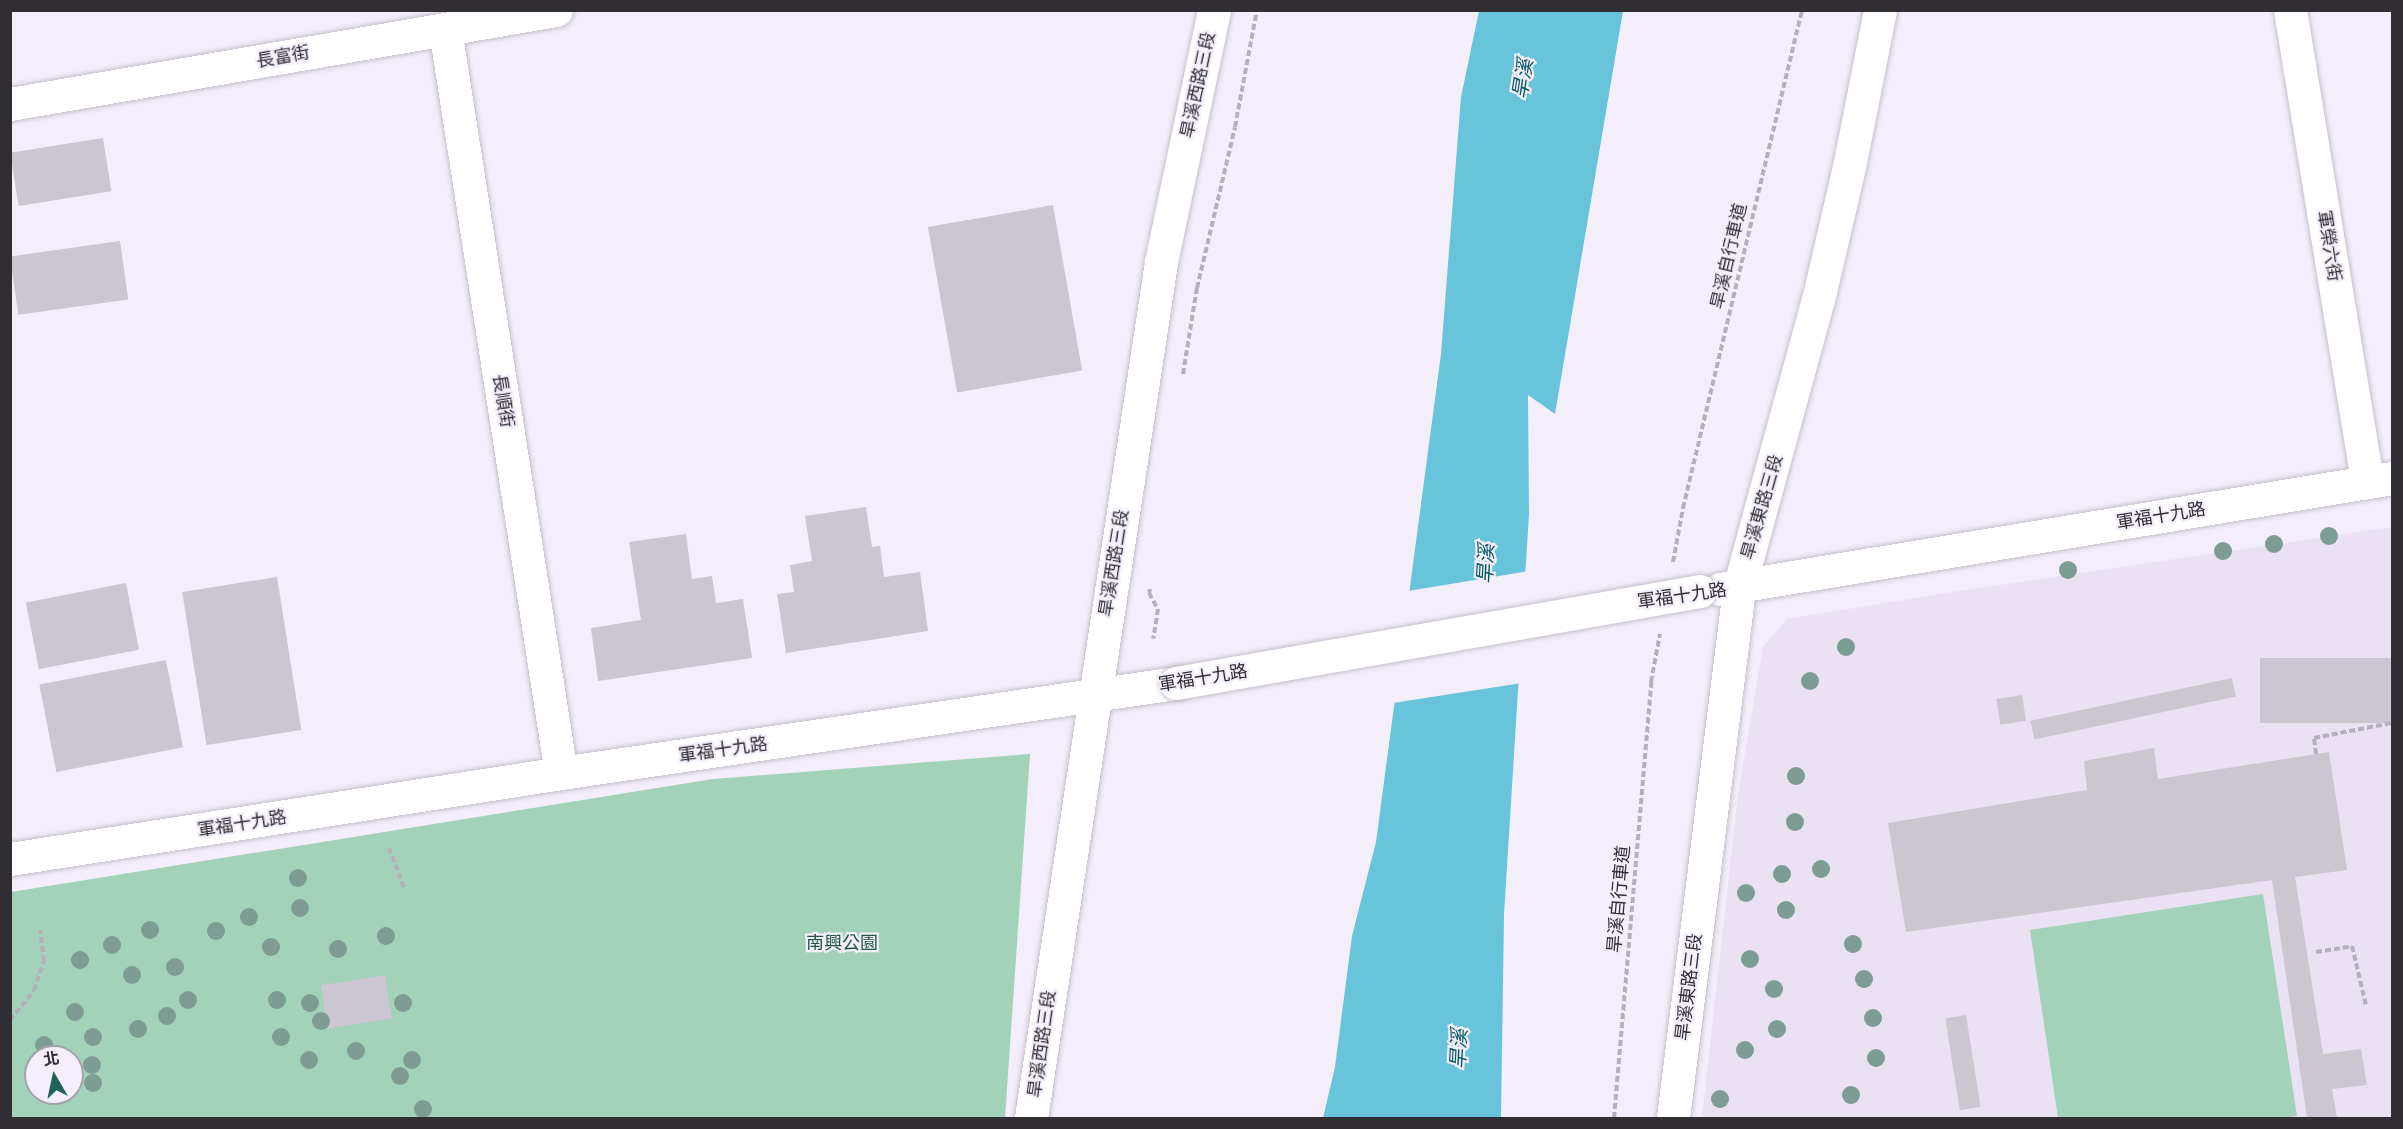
<!DOCTYPE html>
<meta charset="utf-8">
<style>
body{margin:0}
#map{position:relative;width:2403px;height:1129px;overflow:hidden;background:#f3eef9;font-family:Arial,"Noto Sans TC",sans-serif}
div>[style]{position:absolute}
.built>*{inset:0;background:#eae1f3}
.green>*{inset:0;background:#a3d2ba}
.water>*{inset:0;background:#68c4da}
.pier>*{inset:0;background:#f3eef9}
.building>*{inset:0;background:#cbc6d0;transform-origin:0 0}
.path>*{height:4px;margin-top:-2px;transform-origin:0;background:repeating-linear-gradient(90deg,#b4b0b9 0 6px,transparent 0 9px)}
.roads{filter:drop-shadow(0 0 2px #c5bfca) drop-shadow(0 0 2px #c5bfca)}
.minor>*{height:33px;margin:-16.5px;padding:0 16.5px;transform-origin:16.5px;border-radius:16.5px;background:#fff}
.bridges{filter:drop-shadow(0 0 2px #c5bfca) drop-shadow(0 0 2px #c5bfca)}
.minor-bridge>*{height:33px;margin:-16.5px;padding:0 16.5px;transform-origin:16.5px;border-radius:16.5px;background:#fff}
.trees>*{width:18px;height:18px;margin:-9px;border-radius:50%;background:#7d9c93}
span{translate:-50% -50%;white-space:nowrap;text-align:center;line-height:1.15;-webkit-text-stroke:4.5px #f3eef9;paint-order:stroke}
.street-label{font-size:18px;color:#302e32}
.park-label{font-size:18px;color:#1d5840}
.water-label{font-size:20px;color:#025767;font-style:italic}
.frame{position:absolute;inset:0;border:12px solid #302e32;pointer-events:none}
.north{position:absolute;left:24px;top:1045px;width:60px;height:60px;box-sizing:border-box;background:#f3eef9;border:2px solid #a5a1a9;border-radius:50%;rotate:351deg;font-size:16px;font-weight:700;line-height:24px;text-align:center;color:#302e32}
.north::after{content:'';display:block;margin:auto;width:21px;height:27px;background:#1d6457;clip-path:polygon(50% 0,100% 100%,50% 72%,0 100%)}
</style>
<div id="map">
<div class="built">
<i style="clip-path:polygon(2392px 527px,2392px 1118px,1702px 1118px,1738px 795px,1763px 647px,1787px 619px,1946px 593px)"></i>
</div>
<div class="green">
<i style="clip-path:polygon(evenodd,1030px 754px,1005px 1118px,11px 1118px,11px 892px,713px 779px,1030px 754px,36px 1057px,72px 1057px,72px 1093px,36px 1093px,36px 1057px)"></i>
<i style="clip-path:polygon(2263px 894px,2297px 1116px,2280px 1118px,2058px 1118px,2030px 930px)"></i>
</div>
<div class="water">
<i style="clip-path:polygon(1479px 11px,1623px 11px,1555px 414px,1528px 395px,1529px 514px,1504px 915px,1501px 1118px,1323px 1118px,1335px 1067px,1352px 936px,1376px 842px,1441px 354px,1461px 97px)"></i>
</div>
<div class="pier">
<i style="clip-path:polygon(1529px 571px,1522px 683px,1393px 703px,1408px 591px)"></i>
</div>
<div class="building">
<i style="left:103px;top:138px;width:54px;height:94px;rotate:81deg"></i>
<i style="left:1053px;top:205px;width:168px;height:127px;rotate:80deg"></i>
<i style="left:120px;top:241px;width:59px;height:111px;rotate:82deg"></i>
<i style="clip-path:polygon(866px 507px,872px 547px,880px 546px,884px 577px,920px 572px,928px 631px,786px 653px,777px 594px,794px 592px,790px 565px,812px 561px,805px 516px)"></i>
<i style="clip-path:polygon(686px 534px,692px 579px,712px 576px,716px 603px,743px 599px,752px 658px,598px 681px,591px 628px,641px 620px,629px 542px)"></i>
<i style="left:277px;top:577px;width:155px;height:96px;rotate:81deg"></i>
<i style="left:126px;top:583px;width:68px;height:102px;rotate:79deg"></i>
<i style="left:2392px;top:658px;width:65px;height:132px;rotate:90deg"></i>
<i style="left:166px;top:660px;width:89px;height:129px;rotate:79deg"></i>
<i style="left:2232px;top:678px;width:19px;height:206px;rotate:78deg"></i>
<i style="left:2022px;top:695px;width:26px;height:26px;rotate:81deg"></i>
<i style="clip-path:polygon(2154px 748px,2158px 779px,2329px 752px,2347px 870px,2295px 877px,2323px 1054px,2361px 1049px,2367px 1085px,2332px 1089px,2337px 1118px,2307px 1118px,2272px 880px,1906px 932px,1888px 823px,2087px 790px,2084px 761px)"></i>
<i style="left:385px;top:975px;width:44px;height:65px;rotate:81deg"></i>
<i style="left:1966px;top:1015px;width:93px;height:21px;rotate:81deg"></i>
</div>
<div class="path">
<i style="left:1183px;top:374px;width:87px;rotate:-80.8deg"></i>
<i style="left:1197px;top:288px;width:165px;rotate:-76.7deg"></i>
<i style="left:1235px;top:127px;width:119px;rotate:-79.4deg"></i>
<i style="left:1673px;top:562px;width:55px;rotate:-79.5deg"></i>
<i style="left:1683px;top:508px;width:512px;rotate:-76.56deg"></i>
<i style="left:1150px;top:589px;width:4px;rotate:104deg"></i>
<i style="left:1149px;top:593px;width:18px;rotate:61deg"></i>
<i style="left:1158px;top:609px;width:30px;rotate:99deg"></i>
<i style="left:2316px;top:754px;width:16px;rotate:-97deg"></i>
<i style="left:2314px;top:738px;width:79px;rotate:-10.9deg"></i>
<i style="left:389px;top:848px;width:43px;rotate:69.4deg"></i>
<i style="left:2316px;top:952px;width:36px;rotate:-9deg"></i>
<i style="left:2352px;top:946px;width:61px;rotate:76.7deg"></i>
<i style="left:10px;top:1020px;width:38px;rotate:-51deg"></i>
<i style="left:34px;top:990px;width:31px;rotate:-71deg"></i>
<i style="left:44px;top:961px;width:31px;rotate:-97deg"></i>
<i style="left:1614px;top:1118px;width:438px;rotate:-85.1deg"></i>
<i style="left:1651px;top:682px;width:49px;rotate:-79.4deg"></i>
</div>
<div class="roads">
<div class="minor">
<i style="left:2290px;top:10px;width:478px;rotate:80.7deg"></i>
<i style="left:445px;top:29px;width:753px;rotate:81.14deg"></i>
<i style="left:10px;top:104px;width:554px;rotate:-9.77deg"></i>
<i style="left:1720px;top:589px;width:681px;rotate:-9.38deg"></i>
<i style="left:10px;top:859px;width:558px;rotate:-8.87deg"></i>
<i style="left:561px;top:773px;width:622px;rotate:-8.33deg"></i>
<i style="left:1031px;top:1118px;width:866px;rotate:-81.36deg"></i>
<i style="left:1161px;top:262px;width:258px;rotate:-78.1deg"></i>
<i style="left:1673px;top:1118px;width:534px;rotate:-82.9deg"></i>
<i style="left:1739px;top:588px;width:299px;rotate:-74.7deg"></i>
<i style="left:1818px;top:300px;width:137px;rotate:-76.9deg"></i>
<i style="left:1849px;top:167px;width:160px;rotate:-78.8deg"></i>
</div>
</div>
<div class="bridges">
<div class="minor-bridge">
<i style="left:1176px;top:683px;width:532px;rotate:-9.96deg"></i>
</div>
</div>
<div class="trees">
<i style="left:2329px;top:536px"></i>
<i style="left:2274px;top:544px"></i>
<i style="left:2223px;top:551px"></i>
<i style="left:2068px;top:570px"></i>
<i style="left:1846px;top:647px"></i>
<i style="left:1810px;top:681px"></i>
<i style="left:1796px;top:776px"></i>
<i style="left:1795px;top:822px"></i>
<i style="left:1821px;top:869px"></i>
<i style="left:1782px;top:874px"></i>
<i style="left:298px;top:878px"></i>
<i style="left:1746px;top:893px"></i>
<i style="left:300px;top:908px"></i>
<i style="left:1786px;top:910px"></i>
<i style="left:249px;top:917px"></i>
<i style="left:150px;top:930px"></i>
<i style="left:216px;top:931px"></i>
<i style="left:386px;top:936px"></i>
<i style="left:1853px;top:944px"></i>
<i style="left:112px;top:945px"></i>
<i style="left:271px;top:947px"></i>
<i style="left:338px;top:949px"></i>
<i style="left:1750px;top:959px"></i>
<i style="left:80px;top:960px"></i>
<i style="left:175px;top:967px"></i>
<i style="left:132px;top:975px"></i>
<i style="left:1864px;top:979px"></i>
<i style="left:1774px;top:989px"></i>
<i style="left:188px;top:1000px"></i>
<i style="left:277px;top:1000px"></i>
<i style="left:310px;top:1003px"></i>
<i style="left:403px;top:1003px"></i>
<i style="left:75px;top:1012px"></i>
<i style="left:167px;top:1016px"></i>
<i style="left:1873px;top:1018px"></i>
<i style="left:321px;top:1021px"></i>
<i style="left:138px;top:1029px"></i>
<i style="left:1777px;top:1029px"></i>
<i style="left:93px;top:1037px"></i>
<i style="left:281px;top:1037px"></i>
<i style="left:44px;top:1045px"></i>
<i style="left:1745px;top:1050px"></i>
<i style="left:356px;top:1051px"></i>
<i style="left:1876px;top:1058px"></i>
<i style="left:309px;top:1060px"></i>
<i style="left:412px;top:1060px"></i>
<i style="left:92px;top:1065px"></i>
<i style="left:400px;top:1076px"></i>
<i style="left:93px;top:1083px"></i>
<i style="left:1851px;top:1095px"></i>
<i style="left:1720px;top:1099px"></i>
<i style="left:423px;top:1109px"></i>
</div>
<div class="street-label">
<span style="left:283px;top:57px;rotate:-10deg">長富街</span>
<span style="left:1198px;top:85px;rotate:-78deg">旱溪西路三段</span>
<span style="left:2329px;top:246px;rotate:81deg">軍榮六街</span>
<span style="left:1729px;top:256px;rotate:-77deg">旱溪自行車道</span>
<span style="left:503px;top:401px;rotate:81deg">長順街</span>
<span style="left:1762px;top:507px;rotate:-74deg">旱溪東路三段</span>
<span style="left:2161px;top:516px;rotate:-9deg">軍福十九路</span>
<span style="left:1114px;top:563px;rotate:-81deg">旱溪西路三段</span>
<span style="left:1682px;top:596px;rotate:-8deg">軍福十九路</span>
<span style="left:1203px;top:678px;rotate:-9deg">軍福十九路</span>
<span style="left:723px;top:750px;rotate:-8deg">軍福十九路</span>
<span style="left:242px;top:824px;rotate:-9deg">軍福十九路</span>
<span style="left:1619px;top:899px;rotate:-85deg">旱溪自行車道</span>
<span style="left:1689px;top:987px;rotate:-83deg">旱溪東路三段</span>
<span style="left:1042px;top:1044px;rotate:-82deg">旱溪西路三段</span>
</div>
<div class="park-label">
<span style="left:842px;top:943px">南興公園</span>
</div>
<div class="water-label">
<span style="left:1523px;top:79px;rotate:-81deg">旱溪</span>
<span style="left:1486px;top:564px;rotate:-87deg">旱溪</span>
<span style="left:1459px;top:1049px;rotate:-87deg">旱溪</span>
</div>
<div class="frame"></div>
<div class="north">北</div>
</div>
